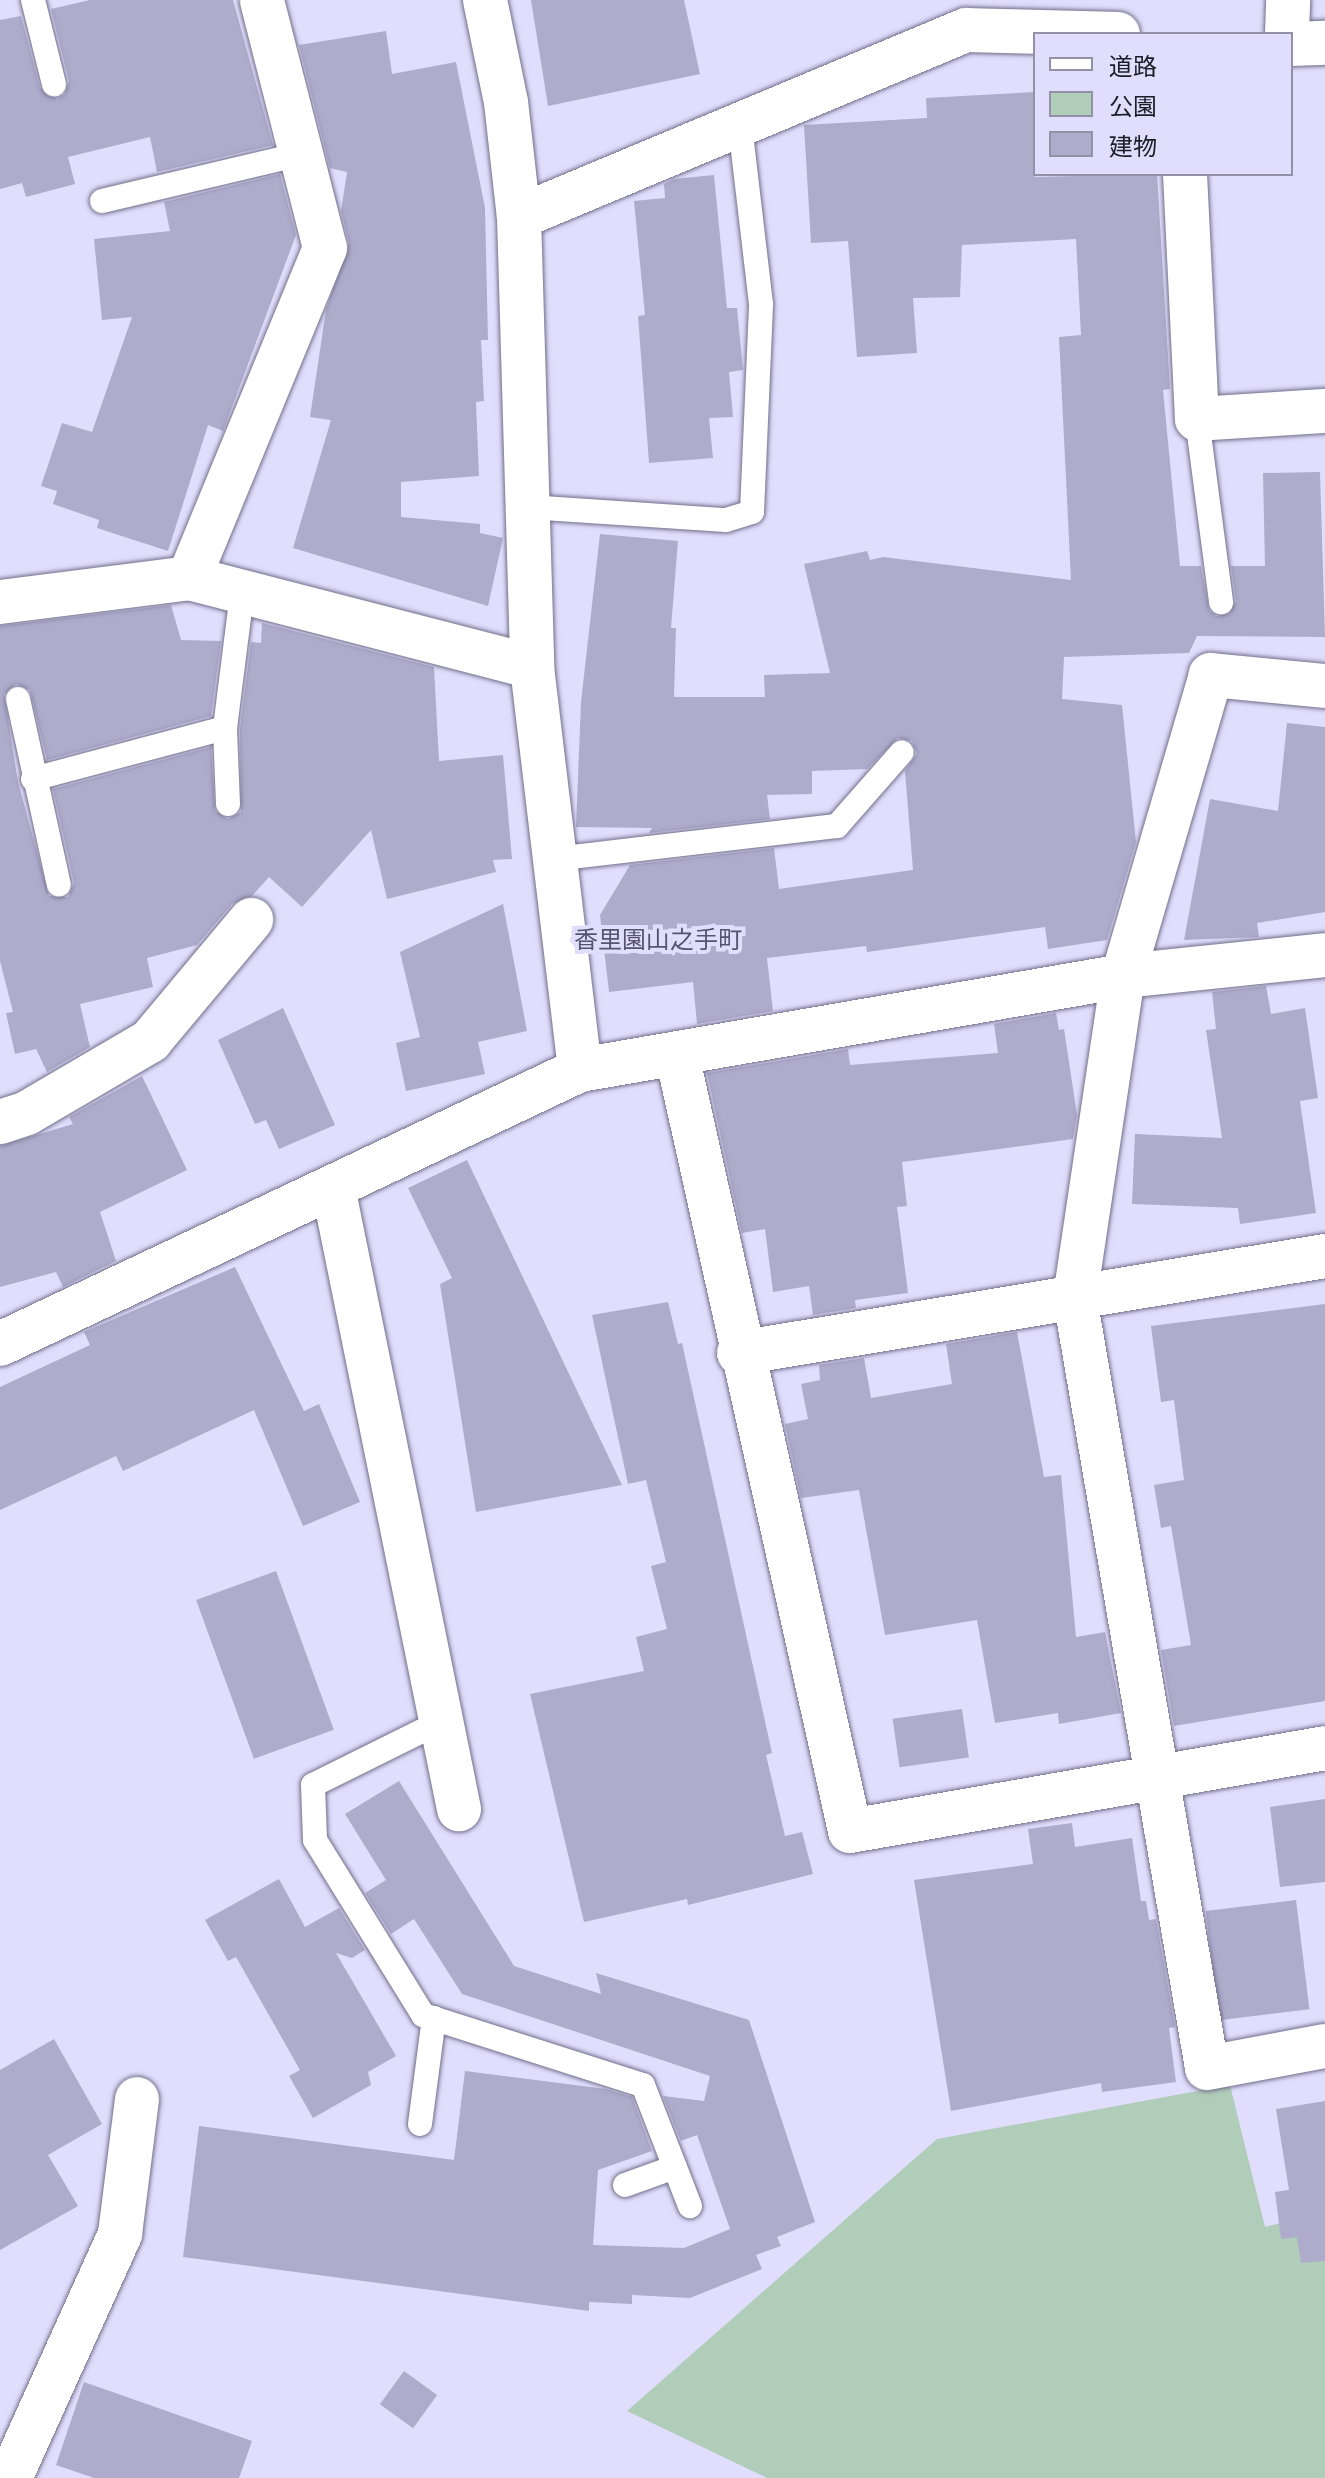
<!DOCTYPE html>
<meta charset="utf-8">
<style>
body{margin:0}
#map{position:relative;width:1325px;height:2478px;overflow:hidden;background:#e1ddfc;font-family:Figtree,"Noto Sans JP",sans-serif}
div>[style]{position:absolute}
.green>*{inset:0;background:#b0cdba}
.building>*{inset:0;background:#afabcb;transform-origin:0 0}
.roads{filter:drop-shadow(0 0 2px #726e8a) drop-shadow(0 0 2px #726e8a)}
.lane>*{height:24px;margin:-12px;padding:0 12px;transform-origin:12px;border-radius:12px;background:#fff}
.street>*{height:44px;margin:-22px;padding:0 22px;transform-origin:22px;border-radius:22px;background:#fff}
span{translate:-50% -50%;white-space:nowrap;text-align:center;line-height:1.15;-webkit-text-stroke:8px #e1ddfc;paint-order:stroke}
.neighbourhood-label{font-size:24px;color:#57536e}
.legend{position:absolute;left:1033px;top:32px;width:260px;height:144px;box-sizing:border-box;background:#e1ddfc;border:2px solid #9390a7;margin:0;padding:10px 14px;list-style:none;font-size:24px;color:#1e1c27}
.legend li{display:flex;align-items:center;gap:16px;height:40px}
.legend b{width:40px;border:2px solid #9390a7}
</style>
<div id="map">
<div class="green">
<i style="clip-path:polygon(1230px 2085px,1265px 2227px,1325px 2212px,1325px 2478px,767px 2478px,627px 2411px,937px 2139px)"></i>
</div>
<div class="building">
<i style="clip-path:polygon(90px 0,233px 0,273px 145px,157px 172px,150px 137px,68px 157px,75px 184px,26px 197px,22px 183px,0 189px,0 20px,21px 16px,40px 88px,57px 99px,65px 94px,69px 81px,51px 9px)"></i>
<i style="clip-path:polygon(531px 0,684px 0,700px 74px,548px 106px)"></i>
<i style="clip-path:polygon(386px 31px,392px 74px,456px 62px,485px 208px,488px 340px,481px 340px,484px 401px,476px 402px,479px 476px,401px 482px,401px 517px,480px 524px,480px 533px,503px 538px,488px 606px,293px 548px,331px 420px,310px 417px,326px 310px,349px 243px,341px 211px,347px 172px,330px 168px,299px 45px)"></i>
<i style="clip-path:polygon(1035px 92px,1035px 177px,1157px 174px,1170px 389px,1163px 390px,1180px 566px,1201px 566px,1209px 610px,1216px 616px,1229px 614px,1236px 601px,1231px 566px,1265px 566px,1263px 473px,1320px 472px,1325px 637px,1197px 636px,1189px 653px,1064px 657px,1062px 699px,1122px 705px,1136px 842px,1107px 940px,1048px 949px,1045px 927px,867px 952px,866px 946px,767px 958px,773px 1011px,697px 1024px,693px 982px,609px 992px,600px 915px,630px 865px,774px 848px,779px 889px,913px 870px,905px 771px,917px 754px,912px 741px,898px 738px,867px 769px,812px 771px,812px 794px,767px 795px,770px 819px,649px 833px,652px 828px,576px 827px,581px 702px,600px 534px,678px 541px,671px 628px,676px 628px,674px 697px,765px 697px,764px 675px,830px 673px,804px 564px,867px 551px,870px 560px,883px 557px,1071px 580px,1059px 337px,1081px 335px,1076px 239px,962px 245px,960px 297px,913px 298px,917px 353px,857px 357px,848px 241px,811px 243px,804px 125px,927px 118px,926px 98px)"></i>
<i style="clip-path:polygon(280px 174px,296px 235px,223px 431px,208px 425px,168px 551px,97px 528px,99px 520px,53px 504px,57px 491px,41px 486px,62px 423px,92px 432px,132px 317px,102px 320px,94px 239px,170px 231px,164px 202px)"></i>
<i style="clip-path:polygon(714px 175px,727px 308px,737px 308px,743px 370px,729px 372px,733px 417px,709px 418px,713px 458px,649px 463px,638px 316px,645px 315px,634px 201px,665px 198px,664px 184px,674px 179px)"></i>
<i style="clip-path:polygon(171px 605px,181px 640px,221px 641px,211px 716px,47px 760px,30px 690px,16px 684px,4px 694px,18px 782px,49px 896px,68px 897px,74px 883px,53px 789px,211px 747px,215px 811px,228px 819px,241px 812px,240px 729px,251px 642px,261px 643px,262px 623px,434px 667px,439px 761px,503px 755px,512px 859px,493px 860px,496px 872px,387px 899px,371px 830px,302px 907px,269px 877px,252px 896px,232px 904px,197px 945px,147px 958px,153px 987px,80px 1004px,90px 1047px,47px 1072px,36px 1049px,15px 1054px,6px 1013px,13px 1012px,0 961px,0 626px)"></i>
<i style="clip-path:polygon(1287px 723px,1325px 727px,1325px 912px,1257px 923px,1259px 937px,1184px 940px,1210px 799px,1278px 811px)"></i>
<i style="clip-path:polygon(503px 904px,527px 1031px,478px 1042px,485px 1074px,406px 1091px,396px 1043px,420px 1037px,400px 952px)"></i>
<i style="clip-path:polygon(1266px 986px,1271px 1014px,1305px 1008px,1318px 1098px,1300px 1101px,1316px 1213px,1240px 1224px,1238px 1208px,1132px 1204px,1135px 1134px,1222px 1138px,1206px 1030px,1216px 1029px,1212px 992px)"></i>
<i style="clip-path:polygon(283px 1008px,335px 1125px,279px 1149px,266px 1120px,255px 1124px,218px 1040px)"></i>
<i style="clip-path:polygon(1056px 1013px,1059px 1030px,1064px 1029px,1077px 1115px,1073px 1139px,902px 1162px,907px 1206px,897px 1207px,908px 1293px,855px 1300px,856px 1308px,813px 1315px,809px 1286px,773px 1292px,765px 1229px,742px 1233px,707px 1073px,848px 1049px,850px 1065px,998px 1053px,994px 1024px)"></i>
<i style="clip-path:polygon(142px 1076px,187px 1170px,100px 1212px,116px 1261px,63px 1287px,56px 1272px,0 1287px,0 1146px,73px 1124px,69px 1117px)"></i>
<i style="clip-path:polygon(467px 1160px,622px 1485px,476px 1512px,440px 1284px,452px 1278px,408px 1188px)"></i>
<i style="clip-path:polygon(235px 1267px,304px 1411px,319px 1404px,360px 1502px,303px 1526px,254px 1410px,123px 1471px,116px 1456px,0 1510px,0 1387px,90px 1345px,84px 1332px)"></i>
<i style="clip-path:polygon(668px 1302px,678px 1344px,682px 1343px,772px 1753px,766px 1755px,785px 1836px,802px 1832px,813px 1874px,688px 1905px,687px 1899px,584px 1922px,530px 1694px,644px 1671px,636px 1637px,667px 1629px,651px 1566px,666px 1562px,646px 1480px,628px 1484px,592px 1315px)"></i>
<i style="clip-path:polygon(1325px 1304px,1325px 1701px,1174px 1726px,1161px 1650px,1191px 1645px,1171px 1526px,1161px 1528px,1154px 1485px,1184px 1480px,1174px 1400px,1161px 1402px,1151px 1326px)"></i>
<i style="clip-path:polygon(1017px 1332px,1044px 1477px,1061px 1475px,1076px 1637px,1105px 1632px,1121px 1713px,1059px 1724px,1058px 1713px,995px 1723px,977px 1620px,885px 1635px,859px 1490px,801px 1498px,785px 1424px,808px 1419px,801px 1384px,820px 1380px,819px 1365px,864px 1358px,871px 1398px,952px 1384px,946px 1344px)"></i>
<i style="left:276px;top:1571px;width:169px;height:85px;rotate:70deg"></i>
<i style="left:962px;top:1709px;width:49px;height:70px;rotate:82deg"></i>
<i style="clip-path:polygon(399px 1781px,514px 1966px,601px 1994px,596px 1973px,749px 2020px,815px 2222px,777px 2237px,781px 2246px,756px 2255px,762px 2269px,690px 2298px,632px 2295px,632px 2304px,589px 2302px,589px 2311px,183px 2257px,199px 2126px,454px 2160px,465px 2071px,606px 2089px,632px 2097px,652px 2151px,598px 2170px,593px 2245px,684px 2248px,730px 2229px,697px 2135px,681px 2141px,663px 2096px,704px 2101px,710px 2076px,462px 1994px,414px 1919px,391px 1934px,365px 1893px,386px 1880px,345px 1814px)"></i>
<i style="clip-path:polygon(1325px 1799px,1325px 1882px,1280px 1887px,1270px 1807px)"></i>
<i style="clip-path:polygon(1072px 1823px,1075px 1847px,1132px 1838px,1141px 1901px,1146px 1901px,1149px 1920px,1156px 1919px,1175px 2027px,1169px 2028px,1176px 2082px,1102px 2092px,1101px 2083px,951px 2111px,914px 1880px,1033px 1864px,1028px 1829px)"></i>
<i style="clip-path:polygon(279px 1879px,305px 1927px,339px 1908px,365px 1950px,352px 1958px,336px 1953px,396px 2056px,368px 2072px,371px 2085px,313px 2118px,289px 2076px,300px 2070px,236px 1957px,228px 1961px,205px 1920px)"></i>
<i style="left:1296px;top:1900px;width:110px;height:91px;rotate:83deg"></i>
<i style="clip-path:polygon(54px 2039px,102px 2124px,48px 2155px,78px 2206px,0 2250px,0 2070px)"></i>
<i style="clip-path:polygon(1325px 2101px,1325px 2261px,1301px 2263px,1297px 2237px,1281px 2239px,1275px 2192px,1289px 2190px,1276px 2109px)"></i>
<i style="left:404px;top:2371px;width:41px;height:41px;rotate:36deg"></i>
<i style="clip-path:polygon(84px 2382px,252px 2441px,239px 2478px,94px 2478px,56px 2465px)"></i>
</div>
<div class="roads">
<div class="lane">
<i style="left:33px;top:0;width:87px;rotate:76deg"></i>
<i style="left:102px;top:201px;width:204px;rotate:-13.3deg"></i>
<i style="left:1197px;top:419px;width:185px;rotate:82.5deg"></i>
<i style="left:528px;top:507px;width:198px;rotate:3.8deg"></i>
<i style="left:726px;top:520px;width:27px;rotate:-17deg"></i>
<i style="left:752px;top:512px;width:208px;rotate:-87.5deg"></i>
<i style="left:761px;top:304px;width:180px;rotate:-96.7deg"></i>
<i style="left:18px;top:699px;width:190px;rotate:77.6deg"></i>
<i style="left:33px;top:779px;width:199px;rotate:-14.9deg"></i>
<i style="left:228px;top:804px;width:76px;rotate:-92.3deg"></i>
<i style="left:225px;top:728px;width:136px;rotate:-82.8deg"></i>
<i style="left:555px;top:859px;width:284px;rotate:-6.7deg"></i>
<i style="left:837px;top:826px;width:98px;rotate:-48.7deg"></i>
<i style="left:442px;top:1721px;width:144px;rotate:153.6deg"></i>
<i style="left:313px;top:1785px;width:55px;rotate:87.9deg"></i>
<i style="left:315px;top:1840px;width:206px;rotate:58.3deg"></i>
<i style="left:423px;top:2015px;width:231px;rotate:17.7deg"></i>
<i style="left:643px;top:2085px;width:130px;rotate:68.8deg"></i>
<i style="left:420px;top:2124px;width:107px;rotate:-82.5deg"></i>
<i style="left:625px;top:2185px;width:53px;rotate:-19.8deg"></i>
</div>
<div class="street">
<i style="left:485px;top:0;width:104px;rotate:78.4deg"></i>
<i style="left:506px;top:102px;width:116px;rotate:83.6deg"></i>
<i style="left:519px;top:217px;width:450px;rotate:88.3deg"></i>
<i style="left:532px;top:667px;width:406px;rotate:83.2deg"></i>
<i style="left:1287px;top:34px;width:34px;rotate:-88deg"></i>
<i style="left:1291px;top:44px;width:34px;rotate:-2deg"></i>
<i style="left:1185px;top:174px;width:245px;rotate:87.2deg"></i>
<i style="left:1197px;top:419px;width:128px;rotate:-3.6deg"></i>
<i style="left:519px;top:217px;width:485px;rotate:-22.7deg"></i>
<i style="left:967px;top:30px;width:151px;rotate:1.5deg"></i>
<i style="left:189px;top:578px;width:357px;rotate:-67.6deg"></i>
<i style="left:325px;top:248px;width:256px;rotate:-104.3deg"></i>
<i style="left:0;top:602px;width:191px;rotate:-7.2deg"></i>
<i style="left:189px;top:578px;width:354px;rotate:14.5deg"></i>
<i style="left:1325px;top:686px;width:115px;rotate:-174.5deg"></i>
<i style="left:1211px;top:675px;width:314px;rotate:106.3deg"></i>
<i style="left:1123px;top:976px;width:326px;rotate:98.5deg"></i>
<i style="left:1075px;top:1298px;width:781px;rotate:80.27deg"></i>
<i style="left:1207px;top:2068px;width:120px;rotate:-10.6deg"></i>
<i style="left:677px;top:1055px;width:795px;rotate:77.43deg"></i>
<i style="left:850px;top:1831px;width:482px;rotate:-9.9deg"></i>
<i style="left:0;top:1122px;width:28px;rotate:-18deg"></i>
<i style="left:27px;top:1113px;width:143px;rotate:-30.3deg"></i>
<i style="left:150px;top:1041px;width:158px;rotate:-50.1deg"></i>
<i style="left:333px;top:1187px;width:635px;rotate:78.55deg"></i>
<i style="left:0;top:1344px;width:641px;rotate:-25.29deg"></i>
<i style="left:580px;top:1070px;width:551px;rotate:-9.82deg"></i>
<i style="left:1123px;top:976px;width:203px;rotate:-5.9deg"></i>
<i style="left:739px;top:1353px;width:594px;rotate:-9.4deg"></i>
<i style="left:10px;top:2478px;width:268px;rotate:-65.7deg"></i>
<i style="left:120px;top:2234px;width:136px;rotate:-82.8deg"></i>
</div>
</div>
<div class="neighbourhood-label">
<span style="left:658px;top:940px">香里園山之手町</span>
</div>
<ul class="legend">
<li><b style="height:10px;background:#fff"></b>道路</li>
<li><b style="height:22px;background:#b0cdba"></b>公園</li>
<li><b style="height:22px;background:#afabcb"></b>建物</li>
</ul>
</div>
